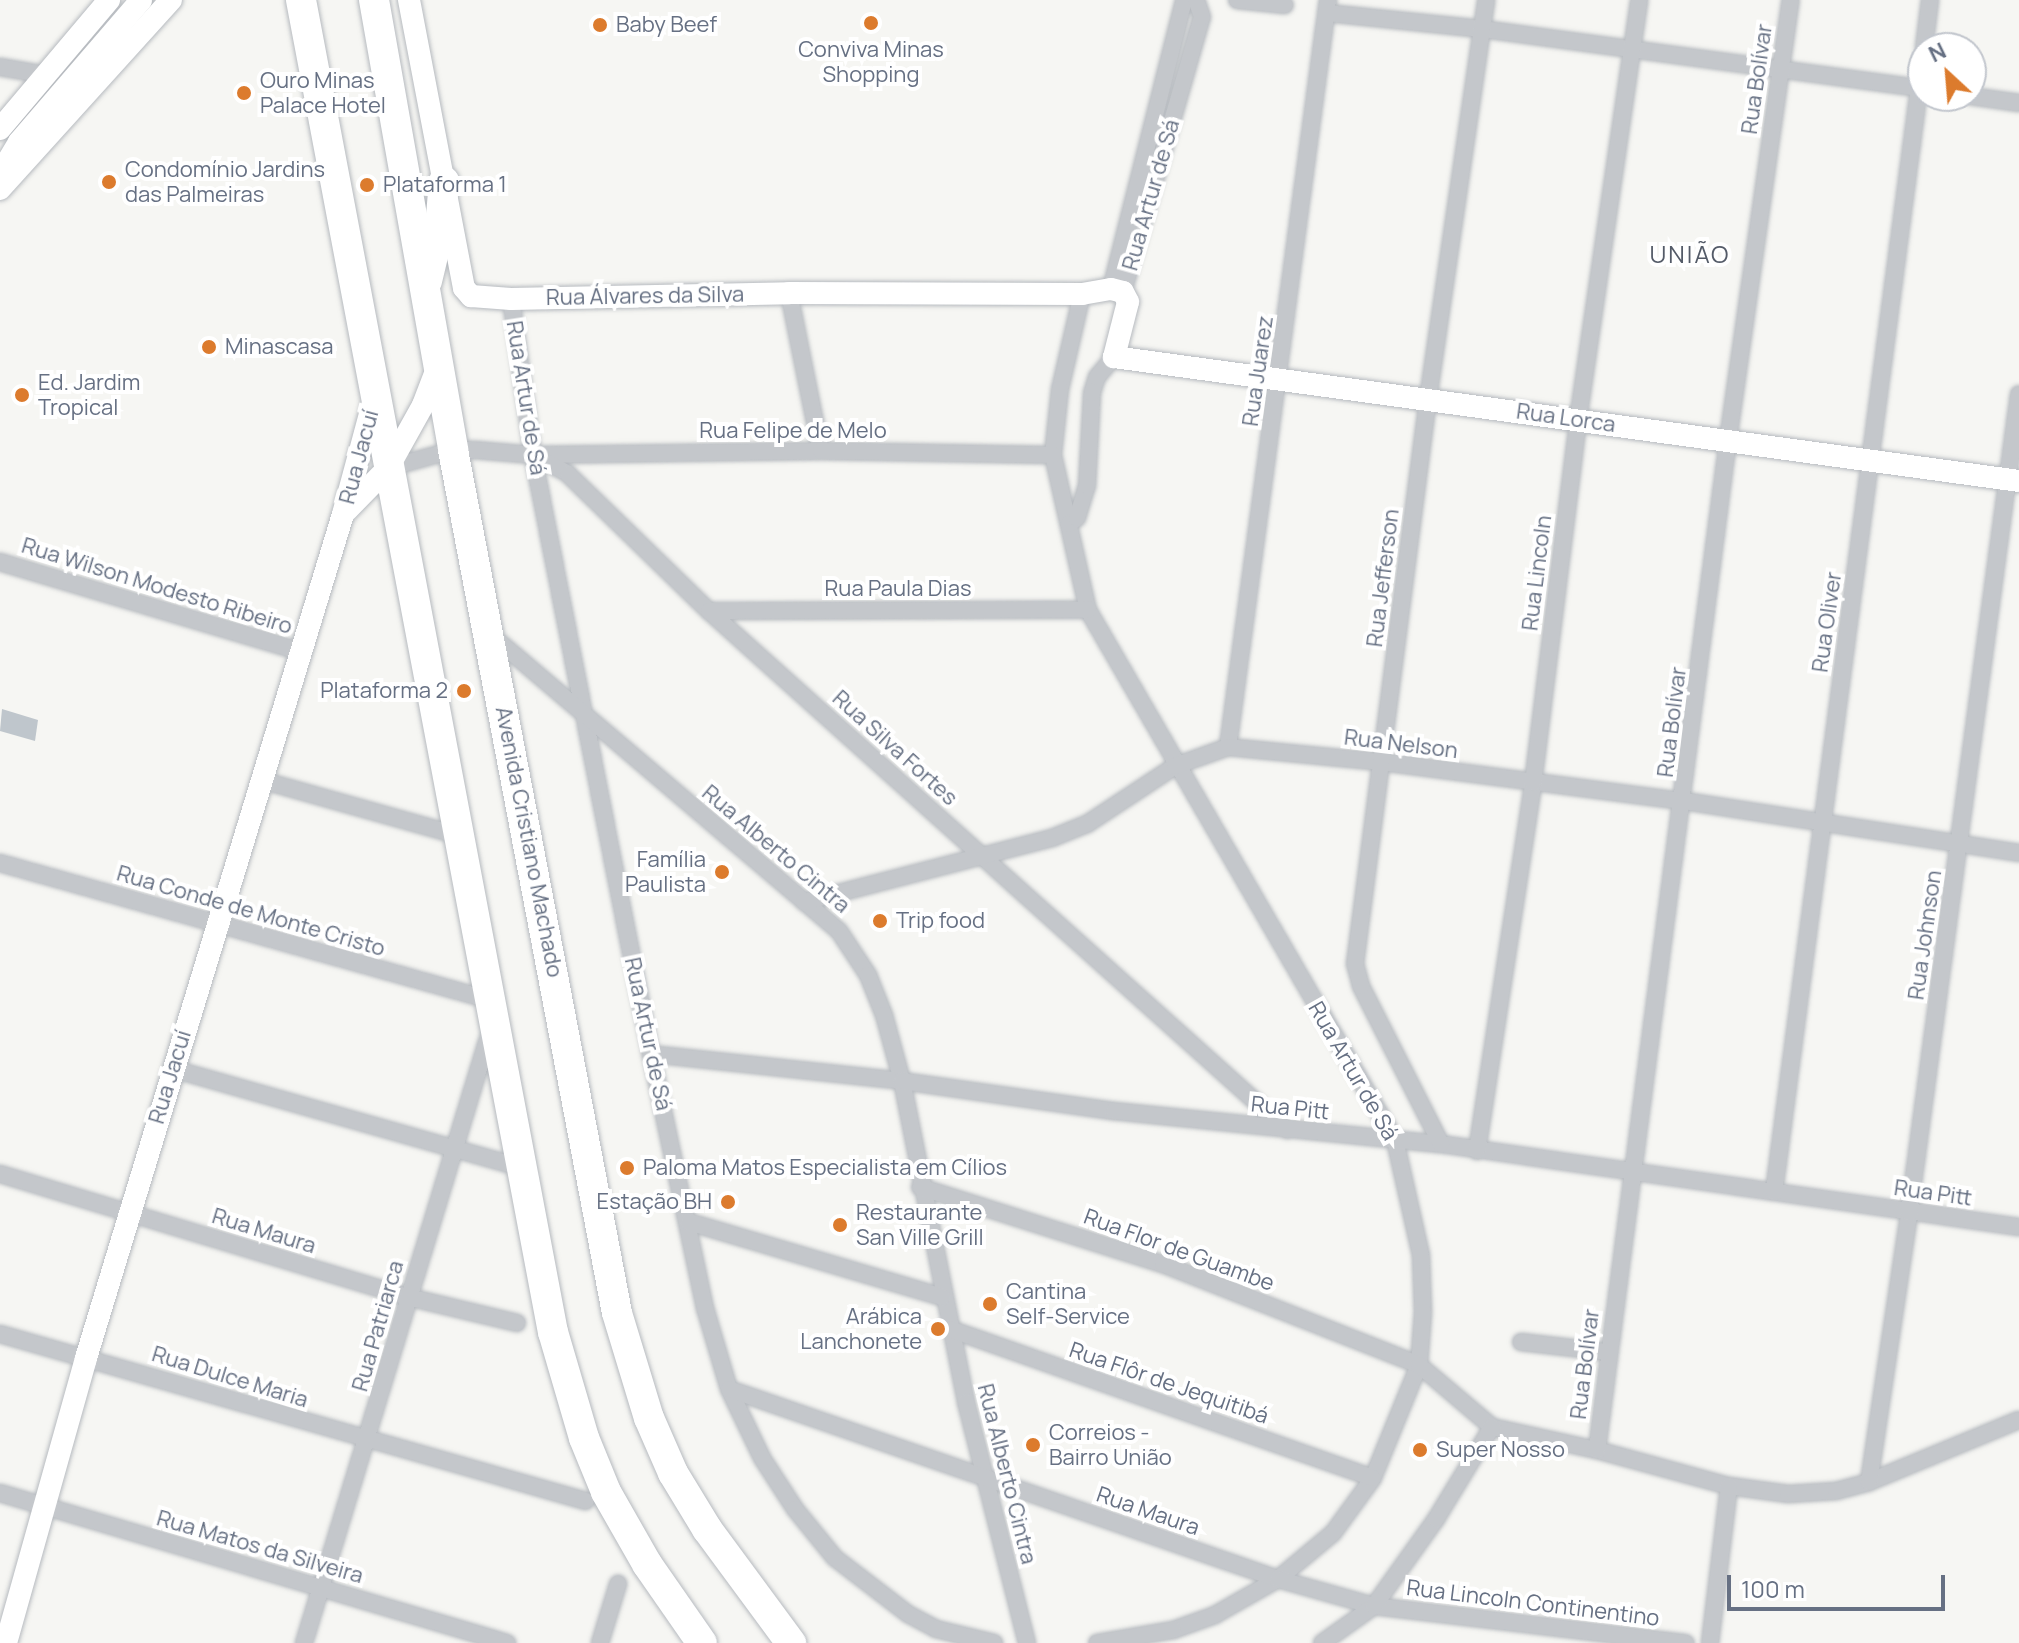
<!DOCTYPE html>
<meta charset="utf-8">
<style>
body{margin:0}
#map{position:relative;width:2019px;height:1643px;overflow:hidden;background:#f6f6f3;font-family:Manrope,sans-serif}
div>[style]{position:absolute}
.water>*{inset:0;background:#bfc6cc}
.roads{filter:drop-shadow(0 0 2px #b6babf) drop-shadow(0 0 2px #b6babf)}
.street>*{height:16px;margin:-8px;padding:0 8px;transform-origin:8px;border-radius:8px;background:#c4c7cb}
.secondary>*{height:22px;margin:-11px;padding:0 11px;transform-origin:11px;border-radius:11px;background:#fff}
.highway>*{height:30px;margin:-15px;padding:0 15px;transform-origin:15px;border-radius:15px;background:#fff}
.dots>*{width:22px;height:22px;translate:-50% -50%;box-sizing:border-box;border:4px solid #fff;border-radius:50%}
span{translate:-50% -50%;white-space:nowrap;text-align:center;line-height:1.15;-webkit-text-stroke:8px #fff;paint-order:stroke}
.poi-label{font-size:22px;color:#667083}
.left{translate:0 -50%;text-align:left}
.right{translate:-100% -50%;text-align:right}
.street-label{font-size:22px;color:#667083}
.neighbourhood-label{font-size:24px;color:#545b68;letter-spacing:2px}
.north{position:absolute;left:1907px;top:32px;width:80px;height:80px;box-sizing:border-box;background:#fff;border:2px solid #c2c6cd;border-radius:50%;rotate:334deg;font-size:22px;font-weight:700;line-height:32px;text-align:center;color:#667083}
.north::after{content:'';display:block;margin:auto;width:28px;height:36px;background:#dc7b2d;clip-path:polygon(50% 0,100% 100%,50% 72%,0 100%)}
.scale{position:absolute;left:1727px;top:1575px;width:218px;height:36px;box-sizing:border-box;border:4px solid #667083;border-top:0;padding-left:10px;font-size:24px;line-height:28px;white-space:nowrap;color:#667083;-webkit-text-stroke:6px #fff;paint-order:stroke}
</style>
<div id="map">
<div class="water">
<i style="clip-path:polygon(2px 709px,38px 720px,35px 741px,0 731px)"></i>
</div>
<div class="roads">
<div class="street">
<i style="left:1237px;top:0;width:48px;rotate:5.9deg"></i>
<i style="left:1327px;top:13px;width:156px;rotate:5.9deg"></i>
<i style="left:1482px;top:29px;width:445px;rotate:7.7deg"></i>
<i style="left:1924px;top:48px;width:48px;rotate:-82.9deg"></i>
<i style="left:0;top:67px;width:48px;rotate:9.7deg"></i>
<i style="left:1970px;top:96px;width:49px;rotate:8.1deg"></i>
<i style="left:1111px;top:289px;width:298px;rotate:-75.8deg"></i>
<i style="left:1123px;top:292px;width:286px;rotate:-74deg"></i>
<i style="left:1202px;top:17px;width:18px;rotate:-109deg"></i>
<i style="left:789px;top:293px;width:161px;rotate:78.6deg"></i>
<i style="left:1082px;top:294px;width:98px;rotate:103deg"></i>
<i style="left:1060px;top:389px;width:66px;rotate:96.1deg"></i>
<i style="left:1053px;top:455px;width:159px;rotate:77.3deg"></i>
<i style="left:1088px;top:610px;width:612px;rotate:59.92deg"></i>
<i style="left:1395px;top:1140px;width:118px;rotate:77.3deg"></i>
<i style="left:1421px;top:1255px;width:57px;rotate:88deg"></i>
<i style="left:1423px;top:1312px;width:53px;rotate:94.3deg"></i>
<i style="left:1419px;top:1365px;width:122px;rotate:112.2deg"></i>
<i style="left:1373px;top:1478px;width:68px;rotate:126deg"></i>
<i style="left:1333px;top:1533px;width:72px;rotate:140.1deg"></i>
<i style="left:1278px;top:1579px;width:73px;rotate:150.3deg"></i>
<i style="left:1215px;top:1615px;width:45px;rotate:160.3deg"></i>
<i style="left:1173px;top:1630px;width:77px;rotate:170.3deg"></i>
<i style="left:511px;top:299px;width:158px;rotate:82deg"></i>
<i style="left:533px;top:455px;width:611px;rotate:78.86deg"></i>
<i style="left:651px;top:1054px;width:260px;rotate:78deg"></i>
<i style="left:705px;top:1308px;width:84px;rotate:73.5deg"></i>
<i style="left:729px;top:1389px;width:76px;rotate:64.4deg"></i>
<i style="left:762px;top:1458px;width:61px;rotate:57.1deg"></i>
<i style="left:795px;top:1509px;width:63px;rotate:50.8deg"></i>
<i style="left:835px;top:1558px;width:92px;rotate:37.5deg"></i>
<i style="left:908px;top:1614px;width:32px;rotate:28deg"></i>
<i style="left:936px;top:1629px;width:60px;rotate:13.6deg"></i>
<i style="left:535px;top:455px;width:286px;rotate:-0.8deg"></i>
<i style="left:821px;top:451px;width:232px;rotate:1deg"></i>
<i style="left:388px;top:468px;width:67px;rotate:-15.5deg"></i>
<i style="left:453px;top:450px;width:22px"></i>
<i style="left:475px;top:450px;width:58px;rotate:4.9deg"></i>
<i style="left:533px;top:455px;width:40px;rotate:28deg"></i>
<i style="left:568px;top:474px;width:197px;rotate:44.2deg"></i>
<i style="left:709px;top:611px;width:777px;rotate:41.92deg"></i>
<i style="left:1069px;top:524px;width:10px;rotate:-37deg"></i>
<i style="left:1077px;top:518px;width:34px;rotate:-73deg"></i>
<i style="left:1087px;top:486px;width:93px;rotate:-86.9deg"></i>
<i style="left:1092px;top:393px;width:17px;rotate:-73deg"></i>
<i style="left:1097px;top:377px;width:26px;rotate:-50deg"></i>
<i style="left:0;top:562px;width:315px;rotate:16.6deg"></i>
<i style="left:709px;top:611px;width:379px;rotate:-0.2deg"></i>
<i style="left:490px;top:634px;width:458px;rotate:40.4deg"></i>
<i style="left:839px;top:931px;width:53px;rotate:56.6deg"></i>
<i style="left:868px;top:975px;width:43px;rotate:68.2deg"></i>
<i style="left:884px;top:1015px;width:68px;rotate:74.7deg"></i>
<i style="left:902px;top:1081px;width:327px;rotate:78.7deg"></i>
<i style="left:966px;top:1402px;width:249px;rotate:75.8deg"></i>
<i style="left:1228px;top:747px;width:754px;rotate:-82.38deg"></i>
<i style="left:261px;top:780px;width:204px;rotate:15.7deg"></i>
<i style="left:0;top:863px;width:509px;rotate:15.62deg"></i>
<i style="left:804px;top:902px;width:256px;rotate:-14.5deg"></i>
<i style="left:1052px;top:838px;width:38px;rotate:-22deg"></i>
<i style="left:1087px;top:824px;width:105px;rotate:-33.4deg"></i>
<i style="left:1175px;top:766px;width:56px;rotate:-19.7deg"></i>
<i style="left:1228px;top:747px;width:155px;rotate:5.6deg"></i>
<i style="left:1382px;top:762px;width:305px;rotate:7.4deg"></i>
<i style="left:1684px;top:801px;width:339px;rotate:8.8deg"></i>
<i style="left:651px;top:1054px;width:252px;rotate:6.1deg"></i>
<i style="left:902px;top:1081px;width:214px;rotate:8.1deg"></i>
<i style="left:1114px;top:1111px;width:329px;rotate:5.8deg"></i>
<i style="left:1441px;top:1144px;width:584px;rotate:8.17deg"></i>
<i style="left:173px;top:1069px;width:361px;rotate:15.8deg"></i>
<i style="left:1441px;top:1144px;width:177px;rotate:-116.9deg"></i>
<i style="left:1361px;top:986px;width:23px;rotate:-105deg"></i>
<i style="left:1355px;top:964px;width:570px;rotate:-82.64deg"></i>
<i style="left:1428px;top:399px;width:403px;rotate:-81.7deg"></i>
<i style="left:1477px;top:1151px;width:372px;rotate:-81.3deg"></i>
<i style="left:1533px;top:783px;width:366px;rotate:-82.9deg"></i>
<i style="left:1578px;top:420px;width:424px;rotate:-81.7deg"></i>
<i style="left:0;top:1174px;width:426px;rotate:16.8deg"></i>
<i style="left:408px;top:1297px;width:112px;rotate:13.4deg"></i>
<i style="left:920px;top:1187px;width:255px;rotate:17.6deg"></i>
<i style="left:1163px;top:1264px;width:275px;rotate:21.5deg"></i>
<i style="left:1419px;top:1365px;width:96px;rotate:40.3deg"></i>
<i style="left:1492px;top:1427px;width:107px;rotate:12.4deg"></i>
<i style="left:1597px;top:1450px;width:137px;rotate:15.3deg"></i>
<i style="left:1729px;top:1486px;width:60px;rotate:7.7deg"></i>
<i style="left:1788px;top:1494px;width:48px;rotate:-3.6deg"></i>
<i style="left:1836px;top:1491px;width:34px;rotate:-15deg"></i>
<i style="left:1869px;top:1482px;width:162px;rotate:-22.5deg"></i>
<i style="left:1774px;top:1192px;width:1143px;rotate:-82.51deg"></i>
<i style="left:689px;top:1222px;width:264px;rotate:16.5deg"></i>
<i style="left:950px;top:1329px;width:448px;rotate:19.4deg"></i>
<i style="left:0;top:1334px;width:609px;rotate:15.91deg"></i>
<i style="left:1521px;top:1342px;width:88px;rotate:6.6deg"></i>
<i style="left:729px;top:1389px;width:581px;rotate:19.09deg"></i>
<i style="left:1278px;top:1579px;width:100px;rotate:15.7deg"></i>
<i style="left:1374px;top:1606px;width:314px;rotate:6.8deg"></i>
<i style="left:1597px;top:1450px;width:1018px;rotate:-82.61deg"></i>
<i style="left:1728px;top:440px;width:444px;rotate:-81.9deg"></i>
<i style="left:1869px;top:1482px;width:272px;rotate:-81.5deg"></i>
<i style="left:1909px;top:1213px;width:826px;rotate:-82.35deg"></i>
<i style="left:0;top:1493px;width:529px;rotate:16.48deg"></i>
<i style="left:304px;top:1643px;width:639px;rotate:-73.07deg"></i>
<i style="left:600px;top:1643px;width:62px;rotate:-73deg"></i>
<i style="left:1322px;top:1643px;width:64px;rotate:-35.4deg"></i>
<i style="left:1374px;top:1606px;width:107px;rotate:-54.5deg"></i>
<i style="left:1436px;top:1519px;width:108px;rotate:-58.7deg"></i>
<i style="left:1710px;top:1643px;width:158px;rotate:-83.1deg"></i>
</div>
<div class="secondary">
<i style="left:409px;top:0;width:293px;rotate:79.2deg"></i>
<i style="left:464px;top:288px;width:11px;rotate:49deg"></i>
<i style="left:471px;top:296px;width:40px;rotate:4.3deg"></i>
<i style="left:511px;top:299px;width:278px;rotate:-1.2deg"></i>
<i style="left:789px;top:293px;width:293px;rotate:0.2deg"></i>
<i style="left:1082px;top:294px;width:29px;rotate:-10deg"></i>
<i style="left:1111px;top:289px;width:12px;rotate:14deg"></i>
<i style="left:1123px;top:292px;width:11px;rotate:63deg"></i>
<i style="left:1128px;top:302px;width:57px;rotate:104.3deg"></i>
<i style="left:1114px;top:357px;width:913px;rotate:7.8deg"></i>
<i style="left:0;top:129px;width:169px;rotate:-49.8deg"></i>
<i style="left:0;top:174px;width:37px;rotate:-59deg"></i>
<i style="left:19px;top:142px;width:187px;rotate:-49.3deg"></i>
<i style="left:0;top:189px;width:255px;rotate:-47.9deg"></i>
<i style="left:347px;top:510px;width:59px;rotate:-45.7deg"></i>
<i style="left:388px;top:468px;width:72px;rotate:-60.9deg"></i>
<i style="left:423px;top:405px;width:42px;rotate:-69deg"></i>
<i style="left:6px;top:1643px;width:296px;rotate:-74.3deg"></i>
<i style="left:86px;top:1358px;width:882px;rotate:-73.06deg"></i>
<i style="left:343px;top:514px;width:119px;rotate:-74.9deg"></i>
</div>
<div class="highway">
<i style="left:301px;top:0;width:1356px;rotate:79.29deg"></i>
<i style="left:553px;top:1332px;width:110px;rotate:73.7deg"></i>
<i style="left:584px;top:1438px;width:58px;rotate:67.8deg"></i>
<i style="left:606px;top:1492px;width:83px;rotate:60.3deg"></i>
<i style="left:647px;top:1564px;width:96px;rotate:55.2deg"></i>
<i style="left:374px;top:0;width:457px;rotate:80deg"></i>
<i style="left:453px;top:450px;width:878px;rotate:79.24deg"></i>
<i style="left:617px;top:1313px;width:110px;rotate:73.1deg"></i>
<i style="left:649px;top:1418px;width:60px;rotate:66.4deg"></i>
<i style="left:673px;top:1473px;width:66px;rotate:58.7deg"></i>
<i style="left:707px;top:1529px;width:142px;rotate:53.6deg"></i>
<i style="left:427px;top:281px;width:56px;rotate:-76.5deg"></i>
<i style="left:440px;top:227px;width:46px;rotate:-85deg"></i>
</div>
</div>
<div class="dots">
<i style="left:871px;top:23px;background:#dc7b2d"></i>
<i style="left:600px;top:25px;background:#dc7b2d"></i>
<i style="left:244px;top:93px;background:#dc7b2d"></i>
<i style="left:109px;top:182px;background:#dc7b2d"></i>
<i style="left:367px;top:185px;background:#dc7b2d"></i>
<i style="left:209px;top:347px;background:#dc7b2d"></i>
<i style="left:22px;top:395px;background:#dc7b2d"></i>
<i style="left:464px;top:691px;background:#dc7b2d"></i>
<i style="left:722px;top:872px;background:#dc7b2d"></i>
<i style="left:880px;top:921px;background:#dc7b2d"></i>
<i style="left:627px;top:1168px;background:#dc7b2d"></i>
<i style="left:728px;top:1202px;background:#dc7b2d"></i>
<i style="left:840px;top:1225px;background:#dc7b2d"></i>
<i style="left:990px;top:1304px;background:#dc7b2d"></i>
<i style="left:938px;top:1329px;background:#dc7b2d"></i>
<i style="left:1033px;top:1445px;background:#dc7b2d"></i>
<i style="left:1420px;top:1450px;background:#dc7b2d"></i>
</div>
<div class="poi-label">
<span class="left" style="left:616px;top:25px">Baby Beef</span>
<span style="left:871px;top:62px">Conviva Minas<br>Shopping</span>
<span class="left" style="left:260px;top:93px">Ouro Minas<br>Palace Hotel</span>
<span class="left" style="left:125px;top:182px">Condomínio Jardins<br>das Palmeiras</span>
<span class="left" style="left:383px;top:185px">Plataforma 1</span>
<span class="left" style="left:225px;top:347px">Minascasa</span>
<span class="left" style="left:38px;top:395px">Ed. Jardim<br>Tropical</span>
<span class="right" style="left:448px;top:691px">Plataforma 2</span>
<span class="right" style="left:706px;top:872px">Família<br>Paulista</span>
<span class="left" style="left:896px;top:921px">Trip food</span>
<span class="left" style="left:643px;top:1168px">Paloma Matos Especialista em Cílios</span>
<span class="right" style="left:712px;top:1202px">Estação BH</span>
<span class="left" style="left:856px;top:1225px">Restaurante<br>San Ville Grill</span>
<span class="left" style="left:1006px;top:1304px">Cantina<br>Self-Service</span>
<span class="right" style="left:922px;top:1329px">Arábica<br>Lanchonete</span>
<span class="left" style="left:1049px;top:1445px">Correios -<br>Bairro União</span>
<span class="left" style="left:1436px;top:1450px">Super Nosso</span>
</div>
<div class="street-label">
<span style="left:1757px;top:79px;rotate:-82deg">Rua Bolívar</span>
<span style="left:1151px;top:195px;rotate:-74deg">Rua Artur de Sá</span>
<span style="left:645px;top:296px;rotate:-1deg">Rua Álvares da Silva</span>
<span style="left:1258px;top:371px;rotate:-82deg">Rua Juarez</span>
<span style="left:526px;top:398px;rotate:81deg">Rua Artur de Sá</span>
<span style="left:1566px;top:418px;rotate:8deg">Rua Lorca</span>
<span style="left:793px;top:431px">Rua Felipe de Melo</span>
<span style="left:359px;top:457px;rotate:-75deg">Rua Jacuí</span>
<span style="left:1537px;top:573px;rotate:-83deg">Rua Lincoln</span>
<span style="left:1383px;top:578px;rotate:-83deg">Rua Jefferson</span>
<span style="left:157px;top:586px;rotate:17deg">Rua Wilson Modesto Ribeiro</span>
<span style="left:898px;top:589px">Rua Paula Dias</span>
<span style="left:1827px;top:622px;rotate:-82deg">Rua Oliver</span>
<span style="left:1672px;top:722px;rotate:-83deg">Rua Bolívar</span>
<span style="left:1401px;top:744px;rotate:7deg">Rua Nelson</span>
<span style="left:895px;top:748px;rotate:42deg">Rua Silva Fortes</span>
<span style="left:529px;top:842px;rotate:79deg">Avenida Cristiano Machado</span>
<span style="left:776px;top:849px;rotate:40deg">Rua Alberto Cintra</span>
<span style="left:251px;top:911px;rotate:16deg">Rua Conde de Monte Cristo</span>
<span style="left:1925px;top:935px;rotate:-82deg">Rua Johnson</span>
<span style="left:648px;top:1034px;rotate:78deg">Rua Artur de Sá</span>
<span style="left:1353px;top:1071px;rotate:60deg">Rua Artur de Sá</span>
<span style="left:170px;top:1077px;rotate:-73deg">Rua Jacuí</span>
<span style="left:1290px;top:1108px;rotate:6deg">Rua Pitt</span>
<span style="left:1933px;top:1193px;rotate:8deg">Rua Pitt</span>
<span style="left:264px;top:1231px;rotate:17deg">Rua Maura</span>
<span style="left:1179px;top:1250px;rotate:20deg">Rua Flor de Guambe</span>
<span style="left:378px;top:1326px;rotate:-74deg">Rua Patriarca</span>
<span style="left:1585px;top:1364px;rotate:-83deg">Rua Bolívar</span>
<span style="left:230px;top:1377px;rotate:17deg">Rua Dulce Maria</span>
<span style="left:1169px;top:1383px;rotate:19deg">Rua Flôr de Jequitibá</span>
<span style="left:1007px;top:1474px;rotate:76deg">Rua Alberto Cintra</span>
<span style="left:1148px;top:1511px;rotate:19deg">Rua Maura</span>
<span style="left:260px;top:1547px;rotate:16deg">Rua Matos da Silveira</span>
<span style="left:1533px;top:1603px;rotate:7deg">Rua Lincoln Continentino</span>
</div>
<div class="neighbourhood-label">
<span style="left:1690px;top:254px">UNIÃO</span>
</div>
<div class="north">N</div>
<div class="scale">100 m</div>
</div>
